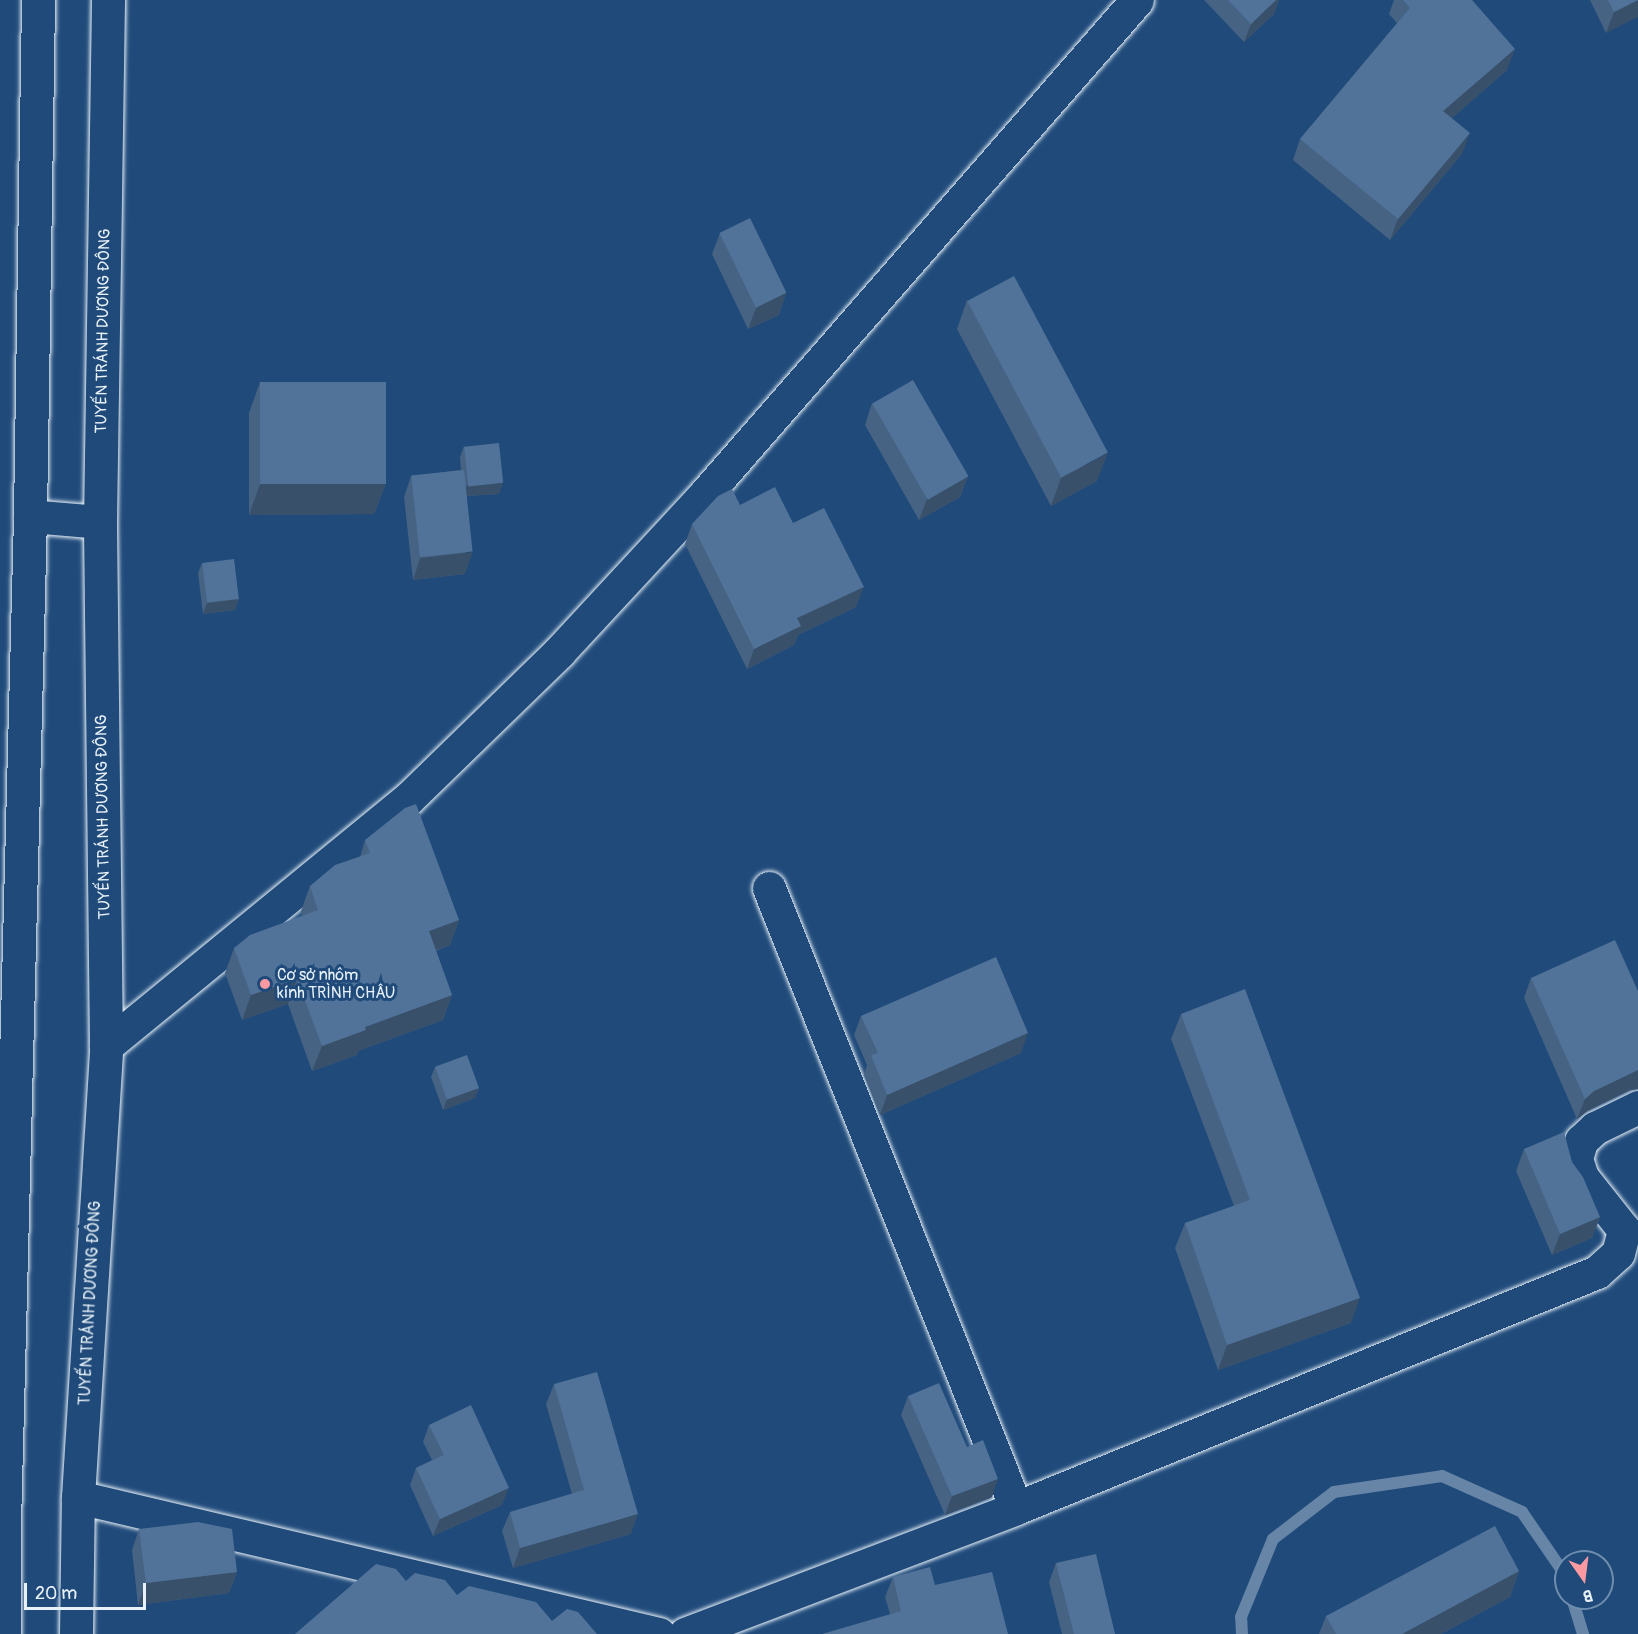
<!DOCTYPE html>
<meta charset="utf-8">
<style>
body{margin:0}
#map{position:relative;width:1638px;height:1634px;overflow:hidden;background:#1f4a7a;font-family:Pangolin,sans-serif}
div>[style]{position:absolute}
.stream>*{height:12px;margin:-6px;padding:0 6px;transform-origin:6px;border-radius:6px;background:#6685a7}
.roads{filter:drop-shadow(0 0 2px #e8f1f8) drop-shadow(0 0 2px #e8f1f8)}
.minor>*{height:33px;margin:-16.5px;padding:0 16.5px;transform-origin:16.5px;border-radius:16.5px;background:#1f4a7a}
.primary>*{height:33px;margin:-16.5px;padding:0 16.5px;transform-origin:16.5px;border-radius:16.5px;background:#1f4a7a}
.wall>*{inset:0;background:#466384}
.shaded-wall>*{inset:0;background:#39506b}
.building>*{inset:0;background:#517399;transform-origin:0 0}
.dots>*{width:16px;height:16px;translate:-50% -50%;box-sizing:border-box;border:3px solid #1f4a7a;border-radius:50%}
span{translate:-50% -50%;white-space:nowrap;text-align:center;line-height:1.15;-webkit-text-stroke:6px #1f4a7a;paint-order:stroke}
.street-label{font-size:16px;color:#e8f1f8}
.poi-label{font-size:16px;color:#e8f1f8}
.left{translate:0 -50%;text-align:left}
.north{position:absolute;left:1554px;top:1550px;width:60px;height:60px;box-sizing:border-box;background:#1f4a7a;border:2px solid #6f8dac;border-radius:50%;rotate:166deg;font-size:16px;font-weight:700;line-height:24px;text-align:center;color:#e8f1f8}
.north::after{content:'';display:block;margin:auto;width:21px;height:27px;background:#ff9aa2;clip-path:polygon(50% 0,100% 100%,50% 72%,0 100%)}
.scale{position:absolute;left:24px;top:1583px;width:122px;height:27px;box-sizing:border-box;border:3px solid #e8f1f8;border-top:0;padding-left:8px;font-size:18px;line-height:21px;white-space:nowrap;color:#e8f1f8;-webkit-text-stroke:4px #1f4a7a;paint-order:stroke}
</style>
<div id="map">
<div class="stream">
<i style="left:1572px;top:1598px;width:38px;rotate:73deg"></i>
<i style="left:1242px;top:1634px;width:17px;rotate:-93deg"></i>
<i style="left:1241px;top:1617px;width:84px;rotate:-67.7deg"></i>
<i style="left:1273px;top:1539px;width:77px;rotate:-37.6deg"></i>
<i style="left:1334px;top:1492px;width:109px;rotate:-8.4deg"></i>
<i style="left:1442px;top:1476px;width:88px;rotate:24.2deg"></i>
<i style="left:1522px;top:1512px;width:78px;rotate:55.5deg"></i>
</div>
<div class="roads">
<div class="minor">
<i style="left:769px;top:888px;width:667px;rotate:68.28deg"></i>
<i style="left:106px;top:1046px;width:390px;rotate:-39.3deg"></i>
<i style="left:408px;top:799px;width:211px;rotate:-44.2deg"></i>
<i style="left:559px;top:652px;width:218px;rotate:-47.2deg"></i>
<i style="left:707px;top:492px;width:653px;rotate:-48.85deg"></i>
<i style="left:78px;top:1497px;width:597px;rotate:13.27deg"></i>
<i style="left:685px;top:1634px;width:354px;rotate:-20.8deg"></i>
<i style="left:1016px;top:1508px;width:627px;rotate:-22.11deg"></i>
<i style="left:1597px;top:1272px;width:28px;rotate:-42deg"></i>
<i style="left:1618px;top:1253px;width:24px;rotate:-75deg"></i>
<i style="left:1624px;top:1230px;width:68px;rotate:-128.4deg"></i>
<i style="left:1582px;top:1177px;width:19px;rotate:-108deg"></i>
<i style="left:1576px;top:1159px;width:19px;rotate:-74deg"></i>
<i style="left:1581px;top:1141px;width:19px;rotate:-43deg"></i>
<i style="left:1595px;top:1128px;width:48px;rotate:-26deg"></i>
</div>
<div class="primary">
<i style="left:30px;top:516px;width:70px;rotate:4.9deg"></i>
<i style="left:4px;top:1634px;width:111px;rotate:-90deg"></i>
<i style="left:4px;top:1523px;width:1007px;rotate:-88.52deg"></i>
<i style="left:30px;top:516px;width:516px;rotate:-89.11deg"></i>
<i style="left:76px;top:1634px;width:137px;rotate:-89.2deg"></i>
<i style="left:78px;top:1497px;width:452px;rotate:-86.4deg"></i>
<i style="left:106px;top:1046px;width:524px;rotate:-90.66deg"></i>
<i style="left:100px;top:522px;width:522px;rotate:-89.12deg"></i>
</div>
</div>
<div class="wall">
<i style="clip-path:polygon(1204px 0,1279px 0,1274px 14px,1244px 42px)"></i>
<i style="clip-path:polygon(1394px 0,1472px 0,1507px 70px,1452px 118px,1462px 154px,1390px 240px,1293px 160px,1300px 139px,1397px 23px,1389px 14px)"></i>
<i style="clip-path:polygon(1590px 0,1638px 0,1606px 33px)"></i>
<i style="clip-path:polygon(720px 233px,786px 293px,779px 315px,748px 329px,712px 254px)"></i>
<i style="clip-path:polygon(967px 300px,1097px 481px,1051px 506px,957px 329px)"></i>
<i style="clip-path:polygon(260px 382px,386px 483px,374px 514px,249px 515px,249px 413px)"></i>
<i style="clip-path:polygon(872px 403px,968px 476px,960px 497px,919px 520px,865px 425px)"></i>
<i style="clip-path:polygon(464px 446px,499px 494px,467px 496px,465px 574px,413px 580px,404px 497px,411px 476px,461px 470px,460px 457px)"></i>
<i style="clip-path:polygon(740px 505px,793px 523px,856px 607px,798px 635px,794px 645px,747px 669px,685px 544px,692px 524px)"></i>
<i style="clip-path:polygon(202px 563px,239px 599px,235px 610px,203px 614px,198px 573px)"></i>
<i style="clip-path:polygon(365px 840px,459px 920px,450px 945px,436px 951px,452px 995px,443px 1020px,358px 1051px,357px 1055px,312px 1071px,288px 1004px,242px 1020px,225px 973px,234px 948px,302px 916px,301px 911px,310px 886px,360px 857px)"></i>
<i style="clip-path:polygon(1531px 978px,1638px 991px,1638px 1089px,1630px 1090px,1587px 1111px,1577px 1119px,1524px 998px)"></i>
<i style="clip-path:polygon(1181px 1014px,1351px 1323px,1218px 1370px,1175px 1248px,1185px 1223px,1234px 1206px,1171px 1039px)"></i>
<i style="clip-path:polygon(861px 1016px,1021px 1053px,880px 1115px,864px 1075px,867px 1065px,854px 1035px)"></i>
<i style="clip-path:polygon(435px 1067px,479px 1088px,475px 1098px,443px 1110px,431px 1077px)"></i>
<i style="clip-path:polygon(1524px 1149px,1572px 1162px,1600px 1217px,1592px 1238px,1552px 1255px,1516px 1171px)"></i>
<i style="clip-path:polygon(554px 1384px,631px 1534px,513px 1568px,502px 1531px,510px 1512px,572px 1494px,546px 1404px)"></i>
<i style="clip-path:polygon(908px 1396px,967px 1447px,992px 1497px,945px 1515px,901px 1415px)"></i>
<i style="clip-path:polygon(429px 1425px,502px 1505px,433px 1536px,410px 1485px,416px 1468px,432px 1460px,423px 1442px)"></i>
<i style="clip-path:polygon(139px 1529px,237px 1572px,229px 1593px,138px 1605px,132px 1550px)"></i>
<i style="clip-path:polygon(1056px 1563px,1115px 1634px,1062px 1634px,1049px 1582px)"></i>
<i style="clip-path:polygon(1519px 1571px,1510px 1597px,1441px 1634px,1319px 1634px,1326px 1616px)"></i>
<i style="clip-path:polygon(893px 1577px,935px 1585px,1008px 1634px,890px 1614px,885px 1597px)"></i>
</div>
<div class="shaded-wall">
<i style="clip-path:polygon(1276px 0,1279px 0,1274px 14px,1244px 42px,1251px 24px)"></i>
<i style="clip-path:polygon(1638px 0,1638px 17px,1606px 33px,1614px 12px)"></i>
<i style="clip-path:polygon(1515px 49px,1507px 70px,1436px 132px,1443px 111px)"></i>
<i style="clip-path:polygon(1470px 133px,1462px 154px,1390px 240px,1398px 219px)"></i>
<i style="clip-path:polygon(786px 293px,779px 315px,748px 329px,756px 308px)"></i>
<i style="clip-path:polygon(1108px 453px,1097px 481px,1051px 506px,1061px 478px)"></i>
<i style="clip-path:polygon(968px 476px,960px 497px,919px 520px,927px 499px)"></i>
<i style="clip-path:polygon(386px 483px,374px 514px,249px 515px,260px 484px)"></i>
<i style="clip-path:polygon(503px 483px,499px 494px,463px 496px,467px 485px)"></i>
<i style="clip-path:polygon(473px 552px,465px 574px,413px 580px,420px 558px)"></i>
<i style="clip-path:polygon(864px 587px,856px 607px,798px 635px,794px 645px,747px 669px,754px 649px,797px 618px)"></i>
<i style="clip-path:polygon(239px 599px,235px 610px,203px 614px,207px 603px)"></i>
<i style="clip-path:polygon(459px 920px,450px 945px,420px 956px,429px 931px)"></i>
<i style="clip-path:polygon(297px 979px,288px 1004px,242px 1020px,251px 995px)"></i>
<i style="clip-path:polygon(452px 995px,443px 1020px,358px 1051px,357px 1055px,312px 1071px,322px 1046px,365px 1027px)"></i>
<i style="clip-path:polygon(1028px 1033px,1021px 1053px,880px 1115px,887px 1095px)"></i>
<i style="clip-path:polygon(1638px 1070px,1638px 1089px,1630px 1090px,1587px 1111px,1577px 1119px,1585px 1099px,1594px 1091px)"></i>
<i style="clip-path:polygon(479px 1088px,475px 1098px,443px 1110px,447px 1099px)"></i>
<i style="clip-path:polygon(1600px 1217px,1592px 1238px,1552px 1255px,1560px 1234px)"></i>
<i style="clip-path:polygon(1360px 1298px,1351px 1323px,1218px 1370px,1227px 1345px)"></i>
<i style="clip-path:polygon(998px 1479px,992px 1497px,945px 1515px,952px 1496px)"></i>
<i style="clip-path:polygon(509px 1488px,502px 1505px,433px 1536px,440px 1519px)"></i>
<i style="clip-path:polygon(638px 1514px,631px 1534px,513px 1568px,520px 1548px)"></i>
<i style="clip-path:polygon(1519px 1571px,1510px 1597px,1441px 1634px,1402px 1634px)"></i>
<i style="clip-path:polygon(237px 1572px,229px 1593px,138px 1605px,146px 1583px)"></i>
</div>
<div class="building">
<i style="clip-path:polygon(1228px 0,1276px 0,1251px 24px)"></i>
<i style="clip-path:polygon(1403px 0,1472px 0,1515px 49px,1443px 111px,1470px 133px,1398px 219px,1300px 139px,1410px 8px)"></i>
<i style="clip-path:polygon(1608px 0,1638px 0,1614px 12px)"></i>
<i style="left:750px;top:218px;width:83px;height:34px;rotate:64deg"></i>
<i style="left:1014px;top:276px;width:200px;height:53px;rotate:62deg"></i>
<i style="left:913px;top:380px;width:111px;height:47px;rotate:60deg"></i>
<i style="left:260px;top:382px;width:126px;height:102px"></i>
<i style="left:499px;top:443px;width:40px;height:35px;rotate:84deg"></i>
<i style="left:464px;top:470px;width:82px;height:53px;rotate:84deg"></i>
<i style="clip-path:polygon(775px 487px,793px 523px,824px 508px,864px 587px,797px 618px,801px 626px,754px 649px,692px 524px,718px 496px,732px 489px,740px 505px)"></i>
<i style="left:234px;top:559px;width:40px;height:32px;rotate:83deg"></i>
<i style="clip-path:polygon(416px 804px,459px 920px,429px 931px,452px 995px,365px 1027px,366px 1030px,322px 1046px,297px 979px,251px 995px,234px 948px,250px 935px,318px 910px,310px 886px,335px 865px,370px 853px,365px 840px,405px 808px)"></i>
<i style="clip-path:polygon(1615px 940px,1638px 991px,1638px 1070px,1594px 1091px,1585px 1099px,1531px 978px)"></i>
<i style="clip-path:polygon(996px 957px,1028px 1033px,887px 1095px,871px 1055px,878px 1053px,861px 1016px)"></i>
<i style="clip-path:polygon(1245px 989px,1360px 1298px,1227px 1345px,1185px 1223px,1250px 1200px,1181px 1014px)"></i>
<i style="left:467px;top:1055px;width:35px;height:34px;rotate:70deg"></i>
<i style="clip-path:polygon(1564px 1132px,1572px 1162px,1583px 1177px,1600px 1217px,1560px 1234px,1524px 1149px)"></i>
<i style="clip-path:polygon(597px 1372px,638px 1514px,520px 1548px,510px 1512px,584px 1490px,554px 1384px)"></i>
<i style="clip-path:polygon(939px 1383px,967px 1447px,983px 1440px,998px 1479px,952px 1496px,908px 1396px)"></i>
<i style="clip-path:polygon(471px 1405px,509px 1488px,440px 1519px,416px 1468px,444px 1455px,429px 1425px)"></i>
<i style="clip-path:polygon(198px 1522px,232px 1529px,237px 1572px,146px 1583px,139px 1529px)"></i>
<i style="clip-path:polygon(1495px 1526px,1519px 1571px,1402px 1634px,1336px 1634px,1326px 1616px)"></i>
<i style="clip-path:polygon(1096px 1554px,1115px 1634px,1074px 1634px,1056px 1563px)"></i>
<i style="clip-path:polygon(376px 1564px,396px 1569px,406px 1581px,415px 1573px,445px 1580px,457px 1595px,469px 1586px,536px 1602px,552px 1621px,567px 1609px,578px 1612px,597px 1634px,295px 1634px)"></i>
<i style="clip-path:polygon(930px 1567px,935px 1585px,992px 1572px,1008px 1634px,822px 1634px,901px 1611px,893px 1577px)"></i>
</div>
<div class="dots">
<i style="left:265px;top:984px;background:#ff9aa2"></i>
</div>
<div class="street-label">
<span style="left:103px;top:331px;rotate:-89deg">TUYẾN TRÁNH DƯƠNG ĐÔNG</span>
<span style="left:103px;top:817px;rotate:-91deg">TUYẾN TRÁNH DƯƠNG ĐÔNG</span>
<span style="left:90px;top:1303px;rotate:-87deg">TUYẾN TRÁNH DƯƠNG ĐÔNG</span>
</div>
<div class="poi-label">
<span class="left" style="left:277px;top:984px">Cơ sở nhôm<br>kính TRÌNH CHÂU</span>
</div>
<div class="north">B</div>
<div class="scale">20 m</div>
</div>
